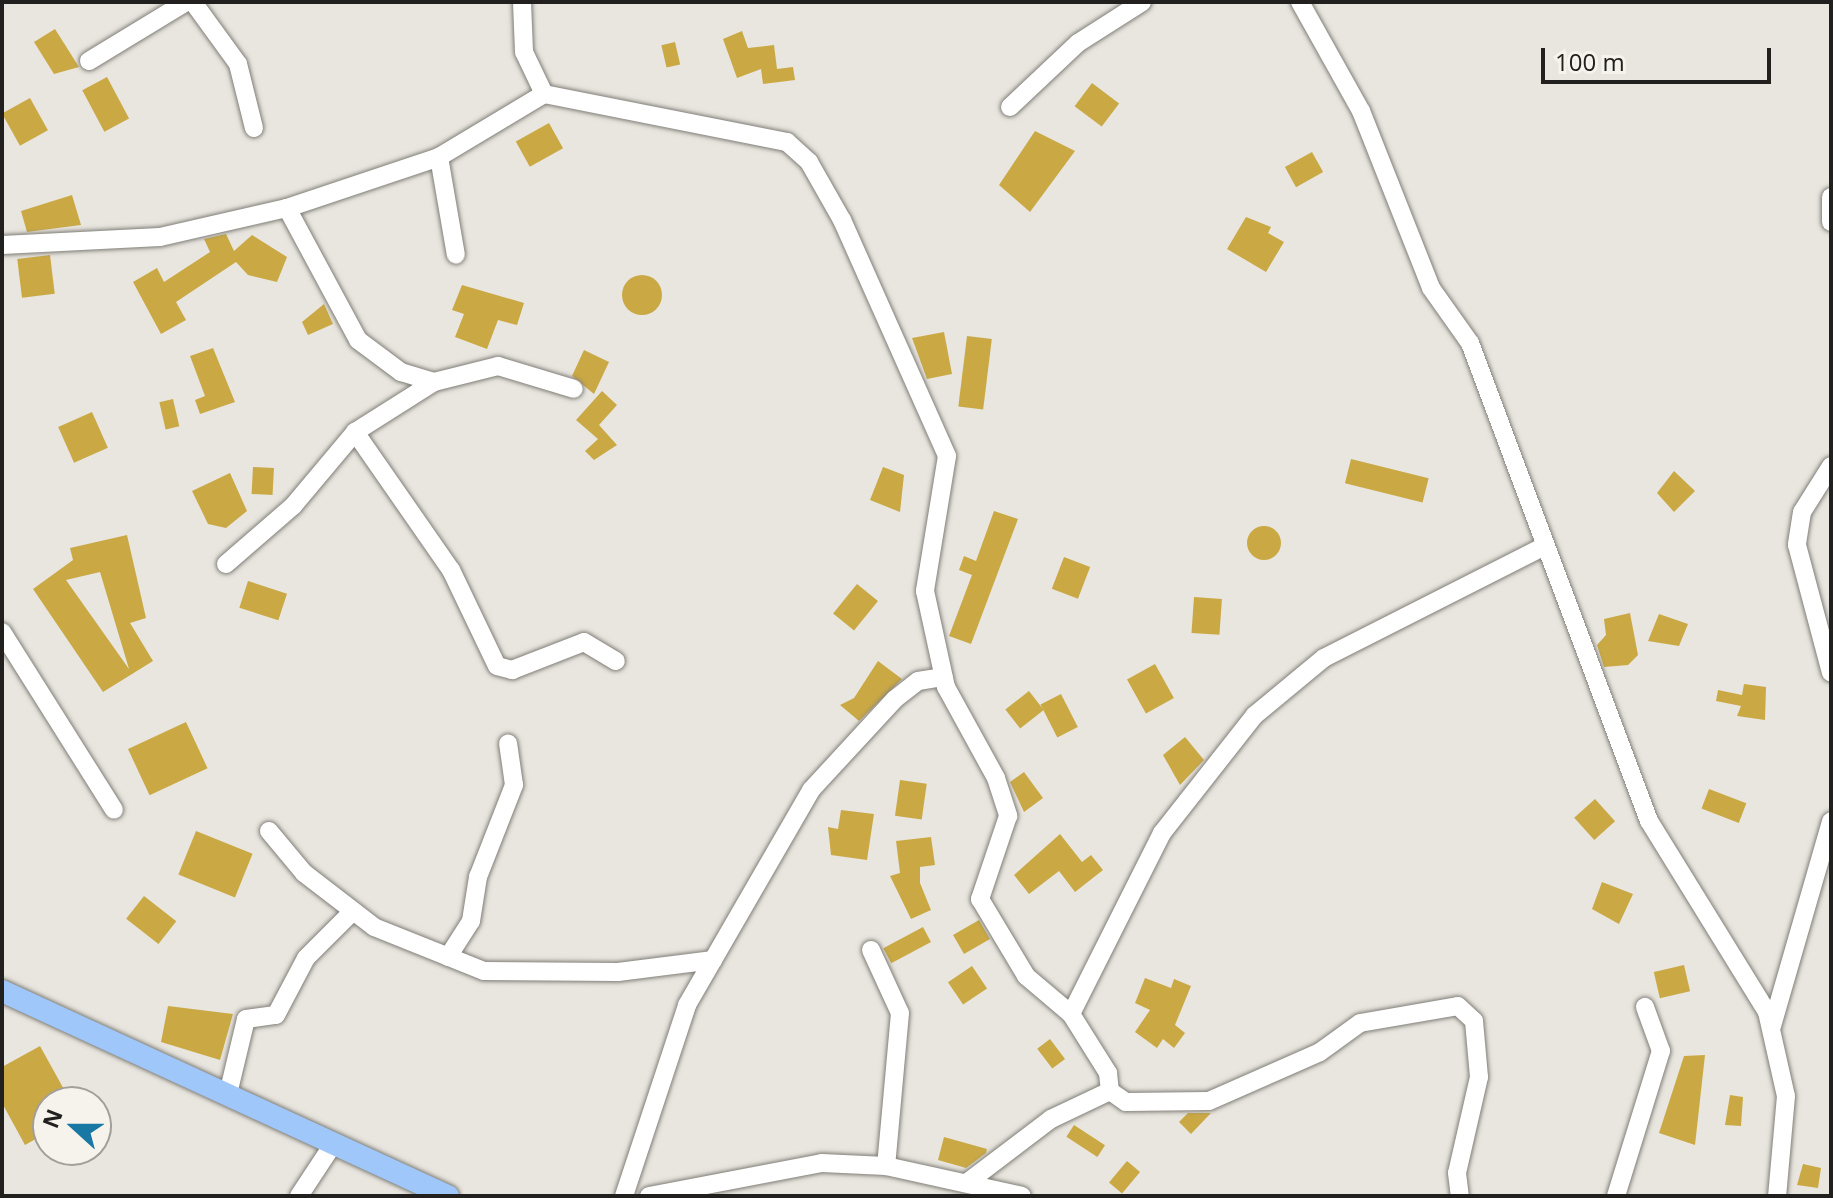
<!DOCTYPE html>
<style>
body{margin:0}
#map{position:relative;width:1833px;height:1198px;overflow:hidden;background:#e8e6df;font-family:"Open Sans",sans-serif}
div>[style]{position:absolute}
.building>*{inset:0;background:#caa945;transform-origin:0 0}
.round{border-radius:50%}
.roads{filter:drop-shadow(0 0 2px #807e78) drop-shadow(0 0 2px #807e78)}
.minor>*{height:18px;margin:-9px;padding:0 9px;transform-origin:9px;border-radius:9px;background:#fff}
.major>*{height:22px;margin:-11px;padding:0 11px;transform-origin:11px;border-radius:11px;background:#9fc7f9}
span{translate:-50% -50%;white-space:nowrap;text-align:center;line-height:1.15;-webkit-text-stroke:6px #f6f3ec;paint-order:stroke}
.frame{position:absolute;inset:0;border:4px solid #21201e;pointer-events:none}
.north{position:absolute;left:32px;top:1086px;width:80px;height:80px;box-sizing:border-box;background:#f6f3ec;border:2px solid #a19f9a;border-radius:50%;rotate:291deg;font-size:22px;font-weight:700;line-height:32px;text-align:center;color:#21201e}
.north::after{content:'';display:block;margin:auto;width:28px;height:36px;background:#1977a4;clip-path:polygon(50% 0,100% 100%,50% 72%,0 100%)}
.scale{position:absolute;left:1541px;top:48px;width:230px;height:36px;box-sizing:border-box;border:4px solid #21201e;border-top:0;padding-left:10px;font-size:24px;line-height:28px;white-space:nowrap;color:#21201e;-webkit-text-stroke:6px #f6f3ec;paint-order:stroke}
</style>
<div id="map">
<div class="building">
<i style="clip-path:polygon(55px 29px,79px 67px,54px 74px,34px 42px)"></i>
<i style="clip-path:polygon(742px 31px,748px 48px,774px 45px,777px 69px,793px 67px,795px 80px,763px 84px,761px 69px,737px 78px,723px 39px)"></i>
<i style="left:675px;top:42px;width:23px;height:14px;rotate:77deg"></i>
<i style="left:107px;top:77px;width:47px;height:28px;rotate:62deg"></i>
<i style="left:1092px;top:83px;width:34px;height:29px;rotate:37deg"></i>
<i style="left:30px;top:98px;width:37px;height:32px;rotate:61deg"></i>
<i style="left:549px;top:123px;width:29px;height:38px;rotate:61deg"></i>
<i style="clip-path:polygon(1035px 131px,1075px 151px,1030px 212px,999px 185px)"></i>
<i style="left:1312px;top:152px;width:23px;height:31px;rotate:61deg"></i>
<i style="clip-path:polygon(72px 195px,81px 225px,27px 232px,21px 211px)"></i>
<i style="clip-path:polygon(1246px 217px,1271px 227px,1268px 233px,1284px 242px,1266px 272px,1227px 249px)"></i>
<i style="clip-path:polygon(226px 234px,234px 251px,252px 235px,287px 257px,277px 282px,248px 275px,236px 262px,176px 302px,186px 320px,161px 334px,133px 282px,157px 268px,164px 282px,210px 252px,204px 239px)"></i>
<i style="left:50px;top:255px;width:39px;height:33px;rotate:83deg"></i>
<i class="round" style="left:622px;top:275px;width:40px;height:40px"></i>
<i style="clip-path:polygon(462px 285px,524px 303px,517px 325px,498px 320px,487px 349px,455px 337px,464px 314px,452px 310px)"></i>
<i style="clip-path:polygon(324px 304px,333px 324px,308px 335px,302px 322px)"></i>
<i style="clip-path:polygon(944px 332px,952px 374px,927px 379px,912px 338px)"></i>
<i style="left:967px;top:336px;width:25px;height:71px;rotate:7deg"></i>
<i style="clip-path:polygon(213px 348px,235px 402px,200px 414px,195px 400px,205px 396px,190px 356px)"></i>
<i style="clip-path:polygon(584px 350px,609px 362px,594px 394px,572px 376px)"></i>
<i style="clip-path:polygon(602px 391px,617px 405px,599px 425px,617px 445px,594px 460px,585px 451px,598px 439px,576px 420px)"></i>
<i style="left:173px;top:399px;width:28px;height:14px;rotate:77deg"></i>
<i style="left:92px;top:412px;width:39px;height:37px;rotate:66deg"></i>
<i style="left:1351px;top:459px;width:80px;height:25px;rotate:14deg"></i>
<i style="left:253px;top:467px;width:21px;height:27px;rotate:3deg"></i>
<i style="clip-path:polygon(883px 467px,904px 475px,900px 512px,870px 500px)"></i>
<i style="clip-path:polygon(1674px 471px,1695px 491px,1674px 512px,1657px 493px)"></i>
<i style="clip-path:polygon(230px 473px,247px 511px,226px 528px,208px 524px,192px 491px)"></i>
<i style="clip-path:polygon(994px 511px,1018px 519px,971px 644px,949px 636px,972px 575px,959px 570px,964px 556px,976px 561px)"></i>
<i class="round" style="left:1247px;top:526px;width:34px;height:34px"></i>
<i style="clip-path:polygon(evenodd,127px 535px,146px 618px,130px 623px,153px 661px,103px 692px,33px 589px,73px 560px,70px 548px,127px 535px,100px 572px,129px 669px,66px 580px,100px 572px)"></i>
<i style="left:1064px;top:557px;width:28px;height:34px;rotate:21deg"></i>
<i style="left:248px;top:581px;width:41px;height:28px;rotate:18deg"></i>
<i style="left:857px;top:584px;width:27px;height:38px;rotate:39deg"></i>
<i style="left:1194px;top:597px;width:28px;height:36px;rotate:4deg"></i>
<i style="clip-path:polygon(1630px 613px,1638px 655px,1628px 665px,1604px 667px,1597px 645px,1606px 635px,1604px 619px)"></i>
<i style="clip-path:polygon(1659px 614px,1688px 624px,1679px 646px,1648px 641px)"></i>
<i style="clip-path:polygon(878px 661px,902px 679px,859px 721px,840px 705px,854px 698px)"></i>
<i style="left:1155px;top:664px;width:39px;height:32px;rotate:61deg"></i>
<i style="clip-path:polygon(1744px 684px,1766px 687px,1765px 720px,1737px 716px,1741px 706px,1716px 701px,1718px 690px,1742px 695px)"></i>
<i style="left:1029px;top:691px;width:24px;height:30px;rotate:52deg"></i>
<i style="left:1061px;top:694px;width:37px;height:23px;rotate:63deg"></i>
<i style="left:186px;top:722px;width:51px;height:64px;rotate:65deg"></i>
<i style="clip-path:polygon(1185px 737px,1204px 760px,1180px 785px,1163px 755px)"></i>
<i style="clip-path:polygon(1024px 772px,1043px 798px,1024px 812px,1010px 782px)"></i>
<i style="left:900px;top:780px;width:27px;height:36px;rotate:8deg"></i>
<i style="left:1709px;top:789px;width:40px;height:21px;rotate:21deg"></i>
<i style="left:1595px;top:799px;width:30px;height:28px;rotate:48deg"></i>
<i style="clip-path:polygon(841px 810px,874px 814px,867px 860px,831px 855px,828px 827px,838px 829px)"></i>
<i style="left:196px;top:831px;width:61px;height:47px;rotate:22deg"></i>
<i style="clip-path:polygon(1060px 834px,1082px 862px,1091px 855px,1103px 870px,1075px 892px,1059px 871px,1029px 894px,1014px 875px)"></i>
<i style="clip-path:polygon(931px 837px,935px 865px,920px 867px,920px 883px,931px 910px,911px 919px,890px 876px,900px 873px,896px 841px)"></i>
<i style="clip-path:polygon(1602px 882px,1633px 894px,1619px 924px,1592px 909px)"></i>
<i style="left:144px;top:896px;width:41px;height:29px;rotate:38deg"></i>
<i style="left:979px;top:920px;width:22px;height:30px;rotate:60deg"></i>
<i style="left:923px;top:927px;width:17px;height:45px;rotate:62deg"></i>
<i style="left:1684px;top:965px;width:27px;height:31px;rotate:77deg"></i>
<i style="left:972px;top:966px;width:27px;height:29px;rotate:56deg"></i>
<i style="clip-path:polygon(1145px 978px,1171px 988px,1174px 979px,1191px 986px,1175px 1025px,1185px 1033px,1174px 1048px,1163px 1039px,1157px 1048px,1135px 1032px,1150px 1010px,1135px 1003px)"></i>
<i style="clip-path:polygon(168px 1006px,233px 1014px,220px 1060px,161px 1042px)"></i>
<i style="left:1050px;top:1039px;width:25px;height:16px;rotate:53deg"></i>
<i style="clip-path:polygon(40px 1046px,71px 1102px,48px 1102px,48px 1132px,25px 1145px,2px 1103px,2px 1067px)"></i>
<i style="clip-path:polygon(1705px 1055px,1695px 1145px,1659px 1133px,1684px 1056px)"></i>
<i style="clip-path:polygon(1730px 1095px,1743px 1097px,1741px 1126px,1725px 1125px)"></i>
<i style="clip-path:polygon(1188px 1113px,1211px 1113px,1191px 1134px,1179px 1122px)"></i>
<i style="left:1074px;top:1125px;width:37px;height:14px;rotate:33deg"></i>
<i style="clip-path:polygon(944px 1137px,987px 1149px,986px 1153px,966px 1168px,938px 1160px)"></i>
<i style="left:1127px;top:1161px;width:17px;height:28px;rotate:40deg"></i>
<i style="clip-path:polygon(1803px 1164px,1821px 1168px,1818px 1188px,1797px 1185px)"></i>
</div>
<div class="roads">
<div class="minor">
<i style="left:193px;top:2px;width:77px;rotate:54deg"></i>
<i style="left:238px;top:64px;width:66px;rotate:76deg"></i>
<i style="left:522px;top:2px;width:50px;rotate:87.7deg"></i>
<i style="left:524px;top:52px;width:47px;rotate:64.5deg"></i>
<i style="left:1300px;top:2px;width:125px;rotate:60.8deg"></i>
<i style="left:1361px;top:111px;width:190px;rotate:68.4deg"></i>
<i style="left:1431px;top:288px;width:67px;rotate:54.7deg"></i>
<i style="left:1470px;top:343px;width:510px;rotate:69.47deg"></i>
<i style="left:1649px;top:821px;width:225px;rotate:58.3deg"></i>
<i style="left:1767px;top:1012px;width:86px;rotate:77.3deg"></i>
<i style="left:1786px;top:1096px;width:100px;rotate:95.1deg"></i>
<i style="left:89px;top:61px;width:114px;rotate:-31.3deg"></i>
<i style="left:1010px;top:107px;width:93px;rotate:-43.3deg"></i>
<i style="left:1078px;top:43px;width:76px;rotate:-32.6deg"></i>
<i style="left:439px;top:157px;width:99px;rotate:80.2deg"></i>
<i style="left:1831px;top:197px;width:25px;rotate:90deg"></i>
<i style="left:287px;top:208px;width:150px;rotate:61.7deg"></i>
<i style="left:358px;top:340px;width:54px;rotate:36.7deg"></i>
<i style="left:401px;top:372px;width:34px;rotate:17deg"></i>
<i style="left:434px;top:382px;width:66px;rotate:-14deg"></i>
<i style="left:498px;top:366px;width:79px;rotate:16.8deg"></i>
<i style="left:2px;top:245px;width:158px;rotate:-2.9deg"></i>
<i style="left:160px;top:237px;width:130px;rotate:-12.9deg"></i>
<i style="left:287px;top:208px;width:160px;rotate:-18.5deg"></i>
<i style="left:439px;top:157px;width:122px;rotate:-31deg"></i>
<i style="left:544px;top:94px;width:248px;rotate:11.2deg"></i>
<i style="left:787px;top:142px;width:30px;rotate:42deg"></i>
<i style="left:809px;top:162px;width:67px;rotate:60.4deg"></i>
<i style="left:842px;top:220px;width:258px;rotate:66deg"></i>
<i style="left:947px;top:456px;width:137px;rotate:99.3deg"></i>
<i style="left:925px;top:591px;width:98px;rotate:77.7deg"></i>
<i style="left:946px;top:687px;width:104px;rotate:61.2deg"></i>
<i style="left:996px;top:778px;width:40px;rotate:72deg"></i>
<i style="left:1008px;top:816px;width:88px;rotate:108.6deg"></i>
<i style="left:980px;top:899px;width:90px;rotate:59.1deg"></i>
<i style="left:1026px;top:976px;width:59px;rotate:40.2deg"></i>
<i style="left:1071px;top:1014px;width:70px;rotate:57.9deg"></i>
<i style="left:1108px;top:1073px;width:18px;rotate:84deg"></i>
<i style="left:355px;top:432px;width:168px;rotate:55.2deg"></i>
<i style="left:451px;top:570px;width:106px;rotate:64.4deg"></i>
<i style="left:497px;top:666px;width:16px;rotate:15deg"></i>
<i style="left:512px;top:670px;width:77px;rotate:-21.3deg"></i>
<i style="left:584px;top:642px;width:37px;rotate:31deg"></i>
<i style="left:1831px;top:466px;width:54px;rotate:122.2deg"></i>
<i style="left:1802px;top:512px;width:33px;rotate:99deg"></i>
<i style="left:1797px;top:545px;width:132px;rotate:75.1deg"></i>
<i style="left:226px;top:564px;width:89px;rotate:-40.9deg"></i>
<i style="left:293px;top:506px;width:97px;rotate:-50deg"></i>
<i style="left:355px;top:432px;width:93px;rotate:-32.3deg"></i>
<i style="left:2px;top:632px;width:210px;rotate:57.8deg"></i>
<i style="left:269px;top:831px;width:55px;rotate:50.2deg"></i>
<i style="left:304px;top:873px;width:88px;rotate:37.6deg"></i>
<i style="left:374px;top:927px;width:118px;rotate:21.8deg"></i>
<i style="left:484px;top:971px;width:134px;rotate:0.4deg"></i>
<i style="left:618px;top:972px;width:96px;rotate:-7.2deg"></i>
<i style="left:871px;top:950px;width:69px;rotate:65.3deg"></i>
<i style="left:900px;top:1013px;width:154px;rotate:95.2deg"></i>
<i style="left:448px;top:957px;width:43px;rotate:-57.4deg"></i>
<i style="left:471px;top:921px;width:45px;rotate:-81deg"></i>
<i style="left:478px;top:877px;width:99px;rotate:-68.6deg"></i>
<i style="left:514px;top:785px;width:42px;rotate:-98.1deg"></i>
<i style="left:1071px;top:1014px;width:203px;rotate:-63.3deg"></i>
<i style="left:1162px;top:833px;width:150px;rotate:-51.8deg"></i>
<i style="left:1255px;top:715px;width:89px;rotate:-39.6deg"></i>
<i style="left:1324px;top:658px;width:248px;rotate:-26.9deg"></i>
<i style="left:1772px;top:1026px;width:213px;rotate:-73.9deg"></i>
<i style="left:1110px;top:1091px;width:19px;rotate:35deg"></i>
<i style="left:1126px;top:1102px;width:83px;rotate:-0.7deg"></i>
<i style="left:1209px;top:1101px;width:121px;rotate:-23.8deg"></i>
<i style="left:1320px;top:1052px;width:49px;rotate:-35.9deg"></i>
<i style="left:1360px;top:1023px;width:99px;rotate:-9.8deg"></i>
<i style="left:1458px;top:1006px;width:22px;rotate:43deg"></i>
<i style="left:1474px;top:1021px;width:56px;rotate:84.9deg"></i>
<i style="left:1479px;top:1077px;width:98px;rotate:102.9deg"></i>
<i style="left:1457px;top:1173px;width:23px;rotate:83deg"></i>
<i style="left:228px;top:1094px;width:77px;rotate:-76.5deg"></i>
<i style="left:246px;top:1019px;width:30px;rotate:-8deg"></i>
<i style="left:276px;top:1015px;width:64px;rotate:-62.2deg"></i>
<i style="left:306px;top:958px;width:65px;rotate:-45deg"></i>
<i style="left:968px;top:1182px;width:104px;rotate:-37.2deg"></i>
<i style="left:1051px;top:1119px;width:65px;rotate:-25.4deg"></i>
<i style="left:299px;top:1196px;width:64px;rotate:-56.6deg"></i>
<i style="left:624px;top:1196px;width:201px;rotate:-71.7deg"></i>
<i style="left:687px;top:1005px;width:248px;rotate:-60deg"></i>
<i style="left:811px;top:790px;width:124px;rotate:-47.3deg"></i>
<i style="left:895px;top:699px;width:29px;rotate:-38deg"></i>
<i style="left:918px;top:681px;width:26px;rotate:-9deg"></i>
<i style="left:649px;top:1196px;width:176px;rotate:-10.8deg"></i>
<i style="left:822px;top:1163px;width:64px;rotate:2.7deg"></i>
<i style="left:886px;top:1166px;width:139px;rotate:12.4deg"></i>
<i style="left:1616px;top:1196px;width:152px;rotate:-72.8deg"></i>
<i style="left:1661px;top:1051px;width:47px;rotate:-110deg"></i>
</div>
<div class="major">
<i style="left:2px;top:991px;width:491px;rotate:24.7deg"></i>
</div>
</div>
<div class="frame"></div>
<div class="north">N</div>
<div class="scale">100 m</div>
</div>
